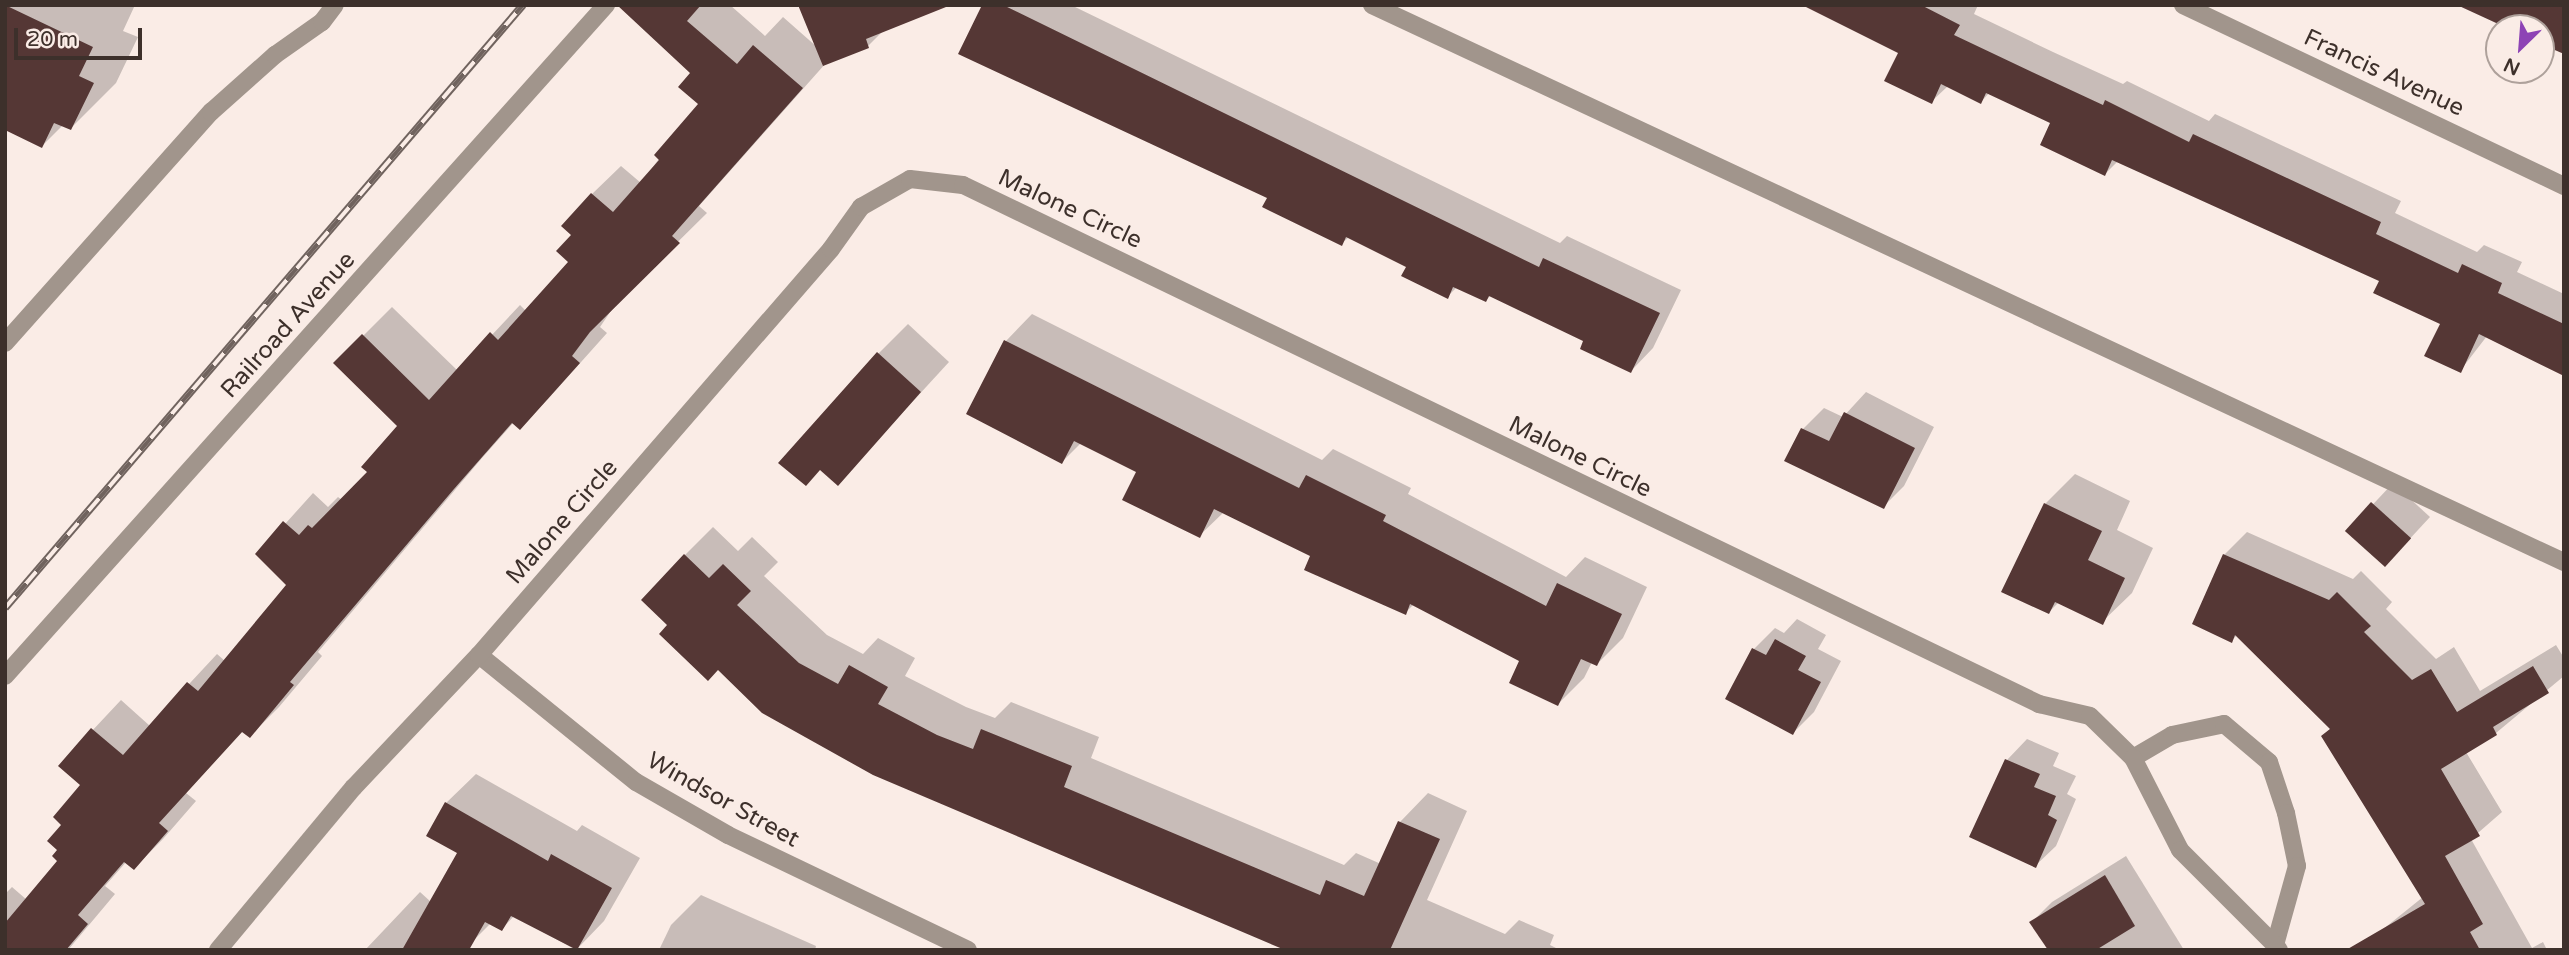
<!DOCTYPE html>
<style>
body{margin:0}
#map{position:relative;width:2569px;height:955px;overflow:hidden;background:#faece6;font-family:"Varela Round",sans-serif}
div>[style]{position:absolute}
.shadow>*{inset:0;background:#0003}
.building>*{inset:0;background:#553735;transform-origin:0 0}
.minor>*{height:18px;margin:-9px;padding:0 9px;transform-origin:9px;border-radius:9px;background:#a1958c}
.rail>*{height:8px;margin-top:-4px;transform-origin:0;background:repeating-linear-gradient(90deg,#faece6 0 16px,#70635e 0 32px);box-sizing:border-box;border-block:2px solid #70635e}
span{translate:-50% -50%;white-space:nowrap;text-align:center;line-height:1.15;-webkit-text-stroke:7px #faece6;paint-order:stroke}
.street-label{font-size:24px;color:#3d302b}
.frame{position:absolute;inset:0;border:7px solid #3d302b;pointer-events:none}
.north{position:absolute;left:2485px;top:14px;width:70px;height:70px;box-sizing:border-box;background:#faece6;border:2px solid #aea19b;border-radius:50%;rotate:205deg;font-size:19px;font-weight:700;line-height:28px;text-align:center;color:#3d302b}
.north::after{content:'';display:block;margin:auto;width:24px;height:32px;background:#8d43b5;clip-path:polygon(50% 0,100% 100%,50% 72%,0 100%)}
.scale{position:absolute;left:14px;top:28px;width:128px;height:32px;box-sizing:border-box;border:4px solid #3d302b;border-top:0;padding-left:9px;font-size:21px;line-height:24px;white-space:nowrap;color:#3d302b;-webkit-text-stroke:5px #faece6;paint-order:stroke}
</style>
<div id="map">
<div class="shadow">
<i style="clip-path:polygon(5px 5px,135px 5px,123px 31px,138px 37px,116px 83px,71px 128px,63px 125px,42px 146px)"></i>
<i style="clip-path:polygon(644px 5px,730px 5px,765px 36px,783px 17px,817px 47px,884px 30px,868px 46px,826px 63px,699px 206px,707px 213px,617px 302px,600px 327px,607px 333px,548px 399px,520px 427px,514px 422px,482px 458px,318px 652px,322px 656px,279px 707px,250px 736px,244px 730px,186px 793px,196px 801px,163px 839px,134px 868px,127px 861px,105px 886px,115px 894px,68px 950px,5px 950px,5px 894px,12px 887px,27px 900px,60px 860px,64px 825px,83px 785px,60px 765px,121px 700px,150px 726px,217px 654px,225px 661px,289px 585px,258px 554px,313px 493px,328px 507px,338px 497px,342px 500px,370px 472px,399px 426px,336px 363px,392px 307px,458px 371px,520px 305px,526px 311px,570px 262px,574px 235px,592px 194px,621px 166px,641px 183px,700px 104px,693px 73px)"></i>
<i style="clip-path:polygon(984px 5px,1071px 5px,1560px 243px,1567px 236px,1681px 290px,1653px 348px,1631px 371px,1585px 341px,1491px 295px,1486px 300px,1457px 287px,1447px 297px,1408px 266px,1349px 237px,1341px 244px)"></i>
<i style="clip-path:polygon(1806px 5px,1978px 5px,1974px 14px,2053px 52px,2123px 84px,2127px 81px,2209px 121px,2215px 114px,2401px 201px,2395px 213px,2477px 252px,2484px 245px,2522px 262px,2517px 272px,2564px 294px,2564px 374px,2487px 336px,2460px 371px,2442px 323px,2381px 280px,2118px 161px,2105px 174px,2053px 122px,1990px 92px,1981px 102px,1948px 86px,1931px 102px,1900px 53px)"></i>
<i style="clip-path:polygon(1032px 314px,1322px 460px,1333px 449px,1411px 488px,1408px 494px,1566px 577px,1585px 557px,1647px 587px,1623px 638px,1597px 664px,1592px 662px,1584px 678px,1558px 704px,1522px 661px,1414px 604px,1405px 613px,1313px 555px,1224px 512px,1199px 536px,1139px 471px,1081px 443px,1062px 462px,969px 413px,1006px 341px)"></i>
<i style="clip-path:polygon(908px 324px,949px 362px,838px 483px,878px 354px)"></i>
<i style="clip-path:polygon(1866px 392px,1934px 427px,1904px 486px,1883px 507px,1787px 460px,1803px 429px,1824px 408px,1843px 417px)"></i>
<i style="clip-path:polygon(2075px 474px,2130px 501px,2117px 530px,2153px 548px,2132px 593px,2102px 622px,2059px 602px,2049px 612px,2045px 504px)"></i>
<i style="clip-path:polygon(2393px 483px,2430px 517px,2405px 544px,2348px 531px)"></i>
<i style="clip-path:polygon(713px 527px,738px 551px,752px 537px,778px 562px,764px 576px,827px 635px,863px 654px,878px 638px,915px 658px,905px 676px,966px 707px,995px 718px,1011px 702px,1099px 737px,1091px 758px,1344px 865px,1356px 853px,1381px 864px,1400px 822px,1428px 793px,1467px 811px,1427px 900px,1505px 934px,1519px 920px,1554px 935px,1550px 945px,1560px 950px,1289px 950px,718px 668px,669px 625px,685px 555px)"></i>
<i style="clip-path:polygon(2247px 532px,2353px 579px,2361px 571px,2392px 602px,2386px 609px,2436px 659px,2454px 647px,2480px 691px,2556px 645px,2564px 658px,2564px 676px,2496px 733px,2466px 752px,2502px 812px,2471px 839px,2532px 948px,2543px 942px,2547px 950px,2394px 950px,2382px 930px,2423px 897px,2323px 736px,2331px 728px,2237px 635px,2232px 640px,2194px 623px,2224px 555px)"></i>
<i style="clip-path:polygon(1797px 619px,1826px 635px,1818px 649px,1841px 661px,1814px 712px,1793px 733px,1728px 698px,1754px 649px,1775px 628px,1784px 633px)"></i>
<i style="clip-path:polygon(2027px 739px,2059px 753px,2053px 766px,2076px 776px,2067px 794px,2076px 799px,2056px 846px,2035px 866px,1971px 837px,2007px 760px)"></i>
<i style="clip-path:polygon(476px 774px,577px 831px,582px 825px,640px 858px,604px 921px,576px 950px,514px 916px,502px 929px,491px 923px,472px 942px,445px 950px,365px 950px,420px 892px,431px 902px,459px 853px,446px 803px)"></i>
<i style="clip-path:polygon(2126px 856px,2184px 950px,2050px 950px,2032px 922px,2052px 902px)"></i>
<i style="clip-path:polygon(701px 895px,816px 946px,815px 950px,659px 950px,671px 925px)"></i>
</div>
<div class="building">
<i style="clip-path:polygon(5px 5px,93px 47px,79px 76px,94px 83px,71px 130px,54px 123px,42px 148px,5px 130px)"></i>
<i style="clip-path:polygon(617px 5px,701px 5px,687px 21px,737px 64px,753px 45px,803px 88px,672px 236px,680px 243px,590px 332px,572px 356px,580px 363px,520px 430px,512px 423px,454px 489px,290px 682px,294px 685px,250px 738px,242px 732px,159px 823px,168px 831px,134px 870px,124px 862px,78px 915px,88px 924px,66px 950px,5px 950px,5px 923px,57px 861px,52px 856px,57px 850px,47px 841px,61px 825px,53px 817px,80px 785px,58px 766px,91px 728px,123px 755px,187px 682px,198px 691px,286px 585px,255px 554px,283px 521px,299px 535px,308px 525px,312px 528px,367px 472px,361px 467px,397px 426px,333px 363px,362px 334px,429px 400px,490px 332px,498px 340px,568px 262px,556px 251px,571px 235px,561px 226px,591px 193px,613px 212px,659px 160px,654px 155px,698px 104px,678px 87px,690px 73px)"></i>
<i style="clip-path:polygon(798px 5px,946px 5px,946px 7px,866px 39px,869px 48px,823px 66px)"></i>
<i style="clip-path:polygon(982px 5px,1003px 5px,1539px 267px,1543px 258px,1660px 313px,1631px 373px,1580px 349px,1583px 341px,1489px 296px,1486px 302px,1453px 287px,1448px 299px,1401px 276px,1406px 267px,1346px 237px,1342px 246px,1262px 207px,1267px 198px,958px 54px)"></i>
<i style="clip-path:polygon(1802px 5px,1921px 5px,1960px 25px,1954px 35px,2032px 72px,2103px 105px,2105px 100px,2189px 142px,2193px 134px,2381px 222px,2376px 234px,2458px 273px,2462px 264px,2502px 283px,2498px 293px,2564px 324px,2564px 376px,2479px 334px,2461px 373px,2424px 356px,2440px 324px,2373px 293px,2379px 281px,2112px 160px,2105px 176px,2040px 145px,2050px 123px,1986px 93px,1981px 104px,1941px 84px,1932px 104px,1884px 81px,1898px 53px)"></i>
<i style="clip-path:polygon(2457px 5px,2564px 5px,2564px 54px,2541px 44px,2541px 28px,2507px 28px)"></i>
<i style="clip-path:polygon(1004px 340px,1299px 488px,1306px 475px,1386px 515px,1383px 521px,1546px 606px,1557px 583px,1622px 614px,1597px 666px,1581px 659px,1558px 706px,1509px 683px,1519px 661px,1410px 604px,1406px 615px,1304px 570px,1310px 556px,1214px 509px,1200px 538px,1122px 500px,1136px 472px,1074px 441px,1062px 464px,966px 414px)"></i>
<i style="clip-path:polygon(877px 352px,921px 392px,838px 486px,820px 470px,806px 486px,778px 463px)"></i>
<i style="clip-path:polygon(1844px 412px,1915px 448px,1884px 509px,1784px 461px,1801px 428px,1829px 441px)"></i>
<i style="left:2371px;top:502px;width:54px;height:39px;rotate:42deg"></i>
<i style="clip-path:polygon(2044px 503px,2102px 531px,2088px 560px,2125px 578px,2103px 625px,2055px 602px,2049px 614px,2001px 592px)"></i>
<i style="clip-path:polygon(684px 554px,709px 578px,723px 564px,751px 591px,737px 605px,799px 663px,838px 684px,849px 665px,888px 687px,878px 704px,937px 735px,973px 749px,981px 729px,1072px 766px,1064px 787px,1320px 895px,1326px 880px,1364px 896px,1398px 821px,1440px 839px,1390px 950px,1285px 950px,873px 775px,762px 713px,718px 670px,708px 681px,659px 634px,667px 625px,641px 600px)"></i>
<i style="clip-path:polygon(2223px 554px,2329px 600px,2337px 592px,2371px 626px,2364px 632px,2412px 680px,2431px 669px,2457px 712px,2533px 666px,2549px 693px,2493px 727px,2497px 735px,2441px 769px,2480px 836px,2445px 856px,2483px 924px,2470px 932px,2480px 950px,2346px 950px,2425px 904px,2321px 736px,2330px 729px,2235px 635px,2232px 643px,2192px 624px)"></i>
<i style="clip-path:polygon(1775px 639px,1806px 656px,1798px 670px,1821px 682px,1793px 735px,1725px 699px,1752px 648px,1766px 655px)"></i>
<i style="clip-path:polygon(2005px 759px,2040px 774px,2034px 787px,2056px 796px,2048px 815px,2057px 820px,2036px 868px,1969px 837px)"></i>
<i style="clip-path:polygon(445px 802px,548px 861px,551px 854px,612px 888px,577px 950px,511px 916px,502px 931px,485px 922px,469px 950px,402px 950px,457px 853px,426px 836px)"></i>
<i style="clip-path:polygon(2105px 875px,2135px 926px,2096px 950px,2048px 950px,2029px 922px)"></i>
</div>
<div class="minor">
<i style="left:1372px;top:5px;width:1316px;rotate:25.05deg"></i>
<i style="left:2183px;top:5px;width:422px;rotate:25.4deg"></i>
<i style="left:5px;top:343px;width:310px;rotate:-48.3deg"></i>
<i style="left:211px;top:112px;width:86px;rotate:-41.7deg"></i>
<i style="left:275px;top:55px;width:57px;rotate:-35.1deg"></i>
<i style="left:322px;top:22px;width:21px;rotate:-53deg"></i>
<i style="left:479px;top:655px;width:202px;rotate:39deg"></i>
<i style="left:636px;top:782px;width:106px;rotate:29.9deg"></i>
<i style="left:728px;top:835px;width:266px;rotate:25.6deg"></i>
<i style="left:5px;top:676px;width:901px;rotate:-48.15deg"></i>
<i style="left:2133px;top:758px;width:45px;rotate:-30.5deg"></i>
<i style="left:2172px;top:735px;width:53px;rotate:-11.9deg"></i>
<i style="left:2224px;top:724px;width:59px;rotate:40.2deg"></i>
<i style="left:2269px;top:762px;width:54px;rotate:71.6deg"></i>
<i style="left:2286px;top:813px;width:54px;rotate:78.3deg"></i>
<i style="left:2297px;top:866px;width:82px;rotate:105.6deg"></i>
<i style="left:2275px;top:945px;width:6px;rotate:51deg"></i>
<i style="left:218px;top:950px;width:212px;rotate:-50.2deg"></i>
<i style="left:354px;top:787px;width:182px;rotate:-46.6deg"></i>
<i style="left:479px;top:655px;width:537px;rotate:-49.07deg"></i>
<i style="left:831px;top:249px;width:52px;rotate:-54.5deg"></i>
<i style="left:861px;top:207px;width:56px;rotate:-29.7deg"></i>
<i style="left:910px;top:179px;width:53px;rotate:6.5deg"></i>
<i style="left:963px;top:185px;width:1195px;rotate:25.75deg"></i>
<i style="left:2039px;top:704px;width:52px;rotate:13.2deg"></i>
<i style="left:2090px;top:716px;width:60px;rotate:44.3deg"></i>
<i style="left:2133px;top:758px;width:103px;rotate:62.9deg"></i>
<i style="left:2180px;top:850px;width:134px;rotate:45deg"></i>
</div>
<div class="rail">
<i style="left:5px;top:608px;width:795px;rotate:-49.34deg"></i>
</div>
<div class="street-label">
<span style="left:2384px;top:73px;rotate:25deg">Francis Avenue</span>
<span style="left:1070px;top:209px;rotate:25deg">Malone Circle</span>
<span style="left:288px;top:325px;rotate:-48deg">Railroad Avenue</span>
<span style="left:1580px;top:457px;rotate:26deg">Malone Circle</span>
<span style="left:562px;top:522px;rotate:-49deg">Malone Circle</span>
<span style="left:723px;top:800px;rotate:29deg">Windsor Street</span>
</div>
<div class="frame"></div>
<div class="north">N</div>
<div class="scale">20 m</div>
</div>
